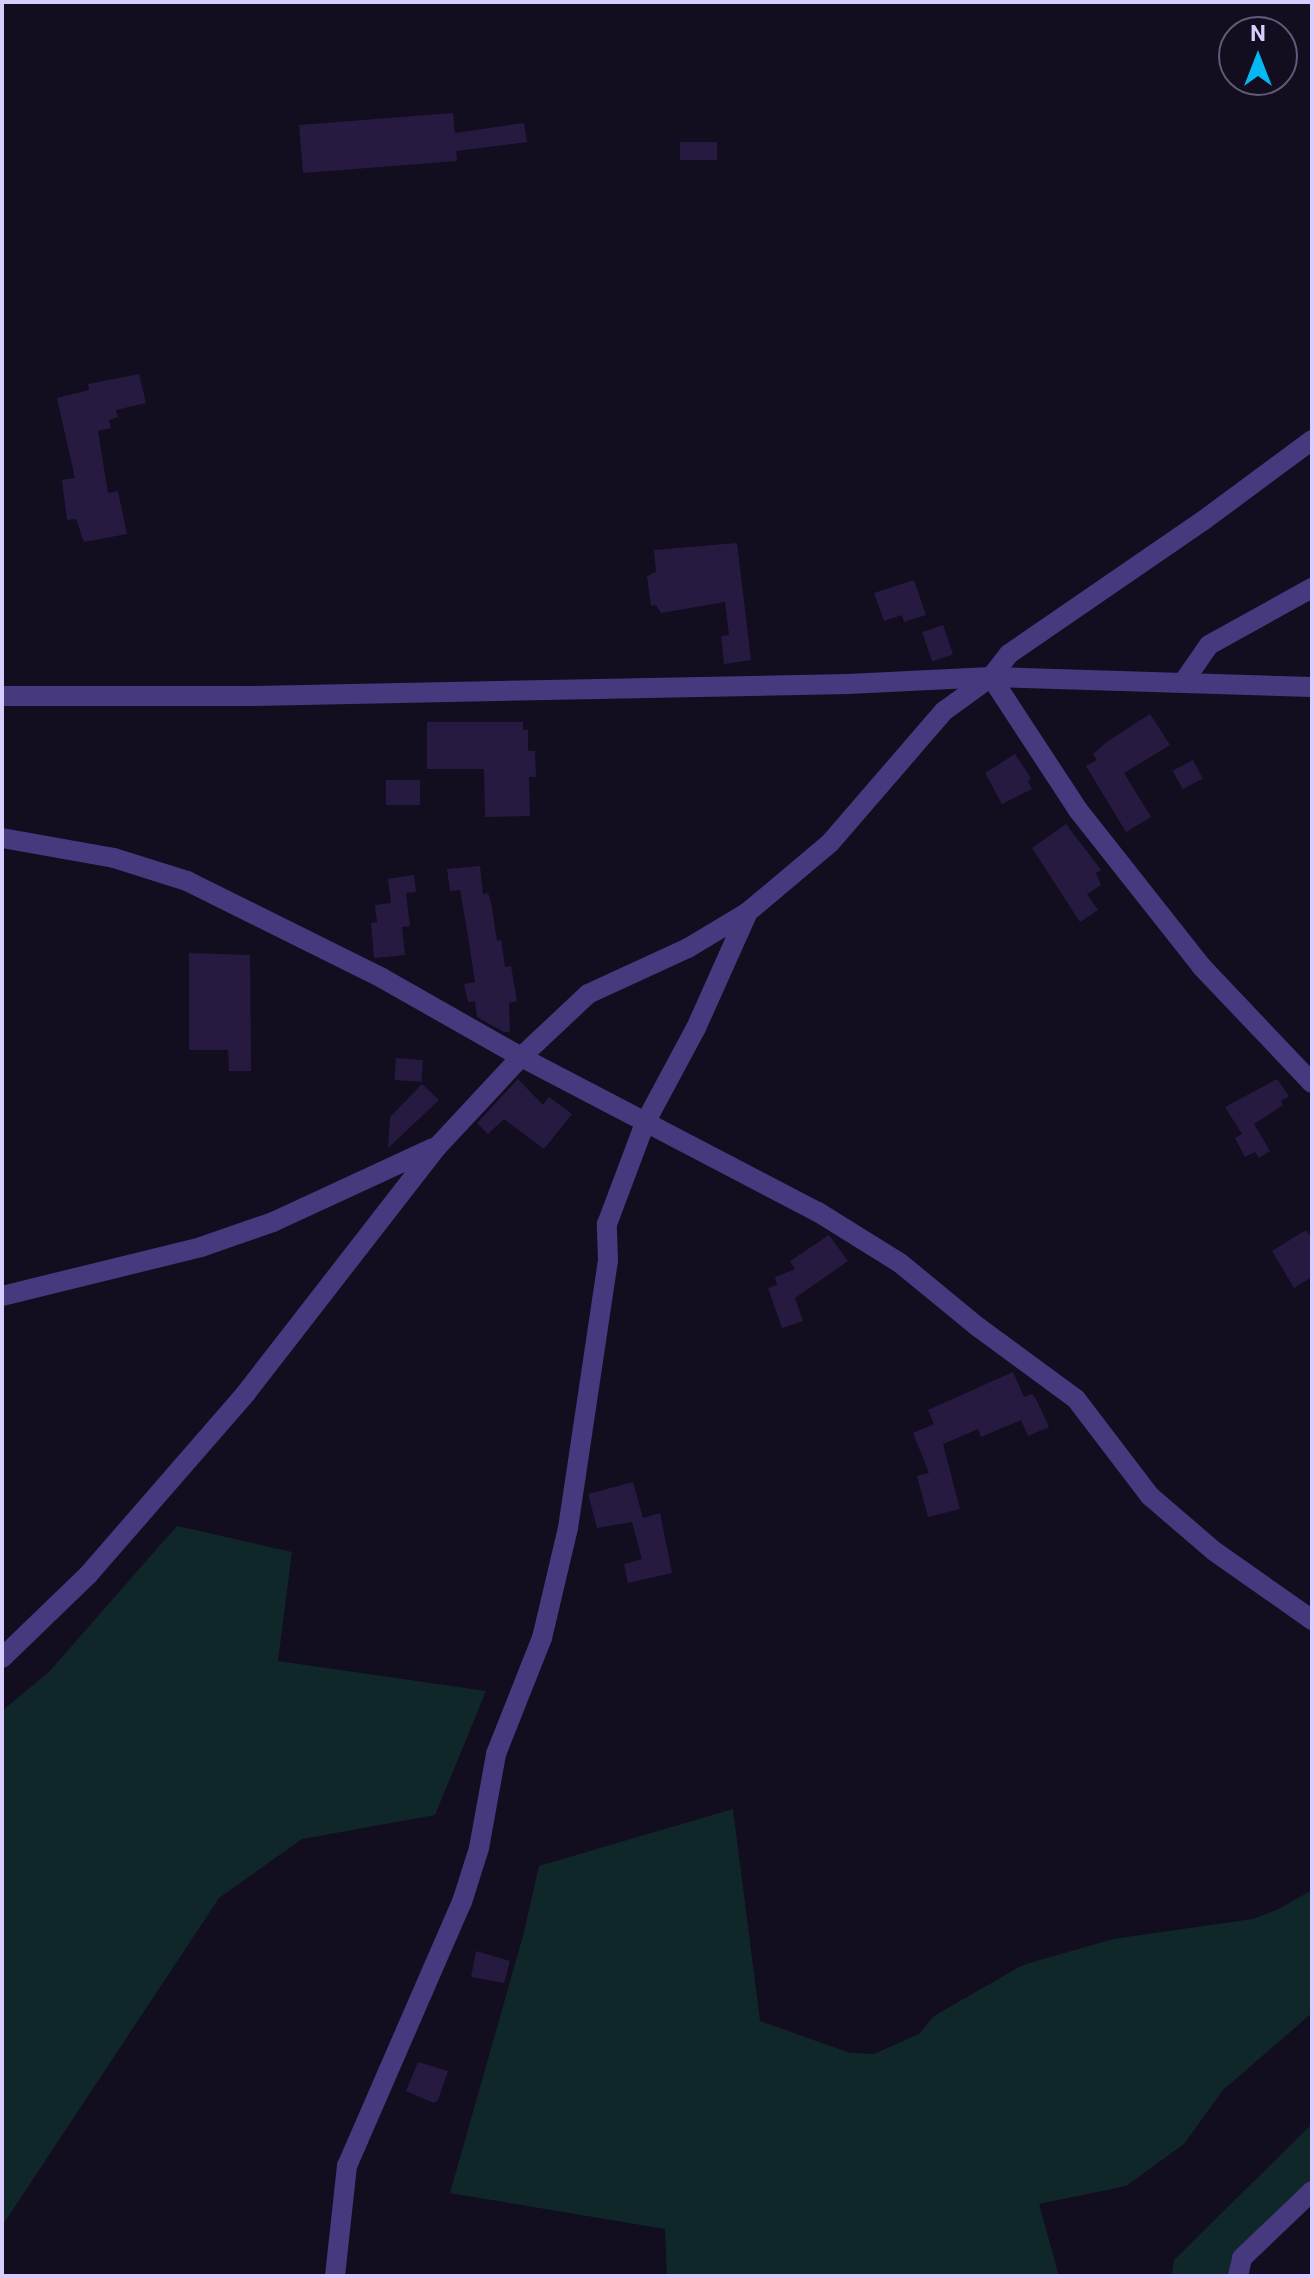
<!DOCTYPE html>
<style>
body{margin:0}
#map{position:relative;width:1314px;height:2278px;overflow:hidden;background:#130d20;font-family:Roboto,sans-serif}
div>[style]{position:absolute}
.green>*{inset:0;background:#10272a}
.building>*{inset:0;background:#271a40;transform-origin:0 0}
.minor>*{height:20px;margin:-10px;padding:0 10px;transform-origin:10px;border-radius:10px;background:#46397e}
span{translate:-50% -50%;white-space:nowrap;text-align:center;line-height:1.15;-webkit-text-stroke:6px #130d20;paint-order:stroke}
.frame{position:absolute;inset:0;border:4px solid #dacdfe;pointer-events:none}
.north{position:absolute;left:1218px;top:16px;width:80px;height:80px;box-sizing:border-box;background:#130d20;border:2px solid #635a79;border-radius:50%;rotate:0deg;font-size:22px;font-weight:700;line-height:32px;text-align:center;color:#dacdfe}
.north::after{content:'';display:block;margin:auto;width:28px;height:36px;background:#05b8f2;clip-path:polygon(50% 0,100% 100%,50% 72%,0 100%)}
</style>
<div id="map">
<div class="green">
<i style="clip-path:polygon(177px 1526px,292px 1552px,278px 1661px,486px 1691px,435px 1815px,302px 1839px,219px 1898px,2px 2226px,2px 1711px,49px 1672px)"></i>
<i style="clip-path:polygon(733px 1809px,760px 2021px,850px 2053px,874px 2054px,919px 2034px,934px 2016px,1023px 1965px,1113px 1939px,1253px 1919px,1279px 1909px,1312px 1890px,1312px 2013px,1223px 2090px,1184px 2144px,1126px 2186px,1039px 2204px,1059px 2276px,667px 2276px,665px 2229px,450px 2193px,523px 1936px,539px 1866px)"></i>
<i style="clip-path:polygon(1312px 2124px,1312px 2181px,1243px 2263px,1241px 2276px,1172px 2276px,1174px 2260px)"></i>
</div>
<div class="building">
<i style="clip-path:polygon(453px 113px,455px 133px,524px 123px,527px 142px,456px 151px,457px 161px,303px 173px,299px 125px)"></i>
<i style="left:717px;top:142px;width:18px;height:37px;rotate:90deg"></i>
<i style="clip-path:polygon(139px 374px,146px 403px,116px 410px,118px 417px,109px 420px,111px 428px,98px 431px,108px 493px,118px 491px,127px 534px,84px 542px,76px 519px,67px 520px,62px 480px,75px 478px,57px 398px,89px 390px,88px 384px)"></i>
<i style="clip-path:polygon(737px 543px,751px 660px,724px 664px,721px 636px,729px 635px,725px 602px,661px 613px,656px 605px,651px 606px,647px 576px,656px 572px,654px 550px)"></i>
<i style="clip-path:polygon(914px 580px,926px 615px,904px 622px,902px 615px,884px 621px,874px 593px)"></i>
<i style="left:943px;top:625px;width:31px;height:22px;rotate:71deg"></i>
<i style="clip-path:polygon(1150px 714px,1170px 745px,1124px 773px,1151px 817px,1126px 832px,1086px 766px,1097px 760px,1093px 754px,1108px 741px)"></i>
<i style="clip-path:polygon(427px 722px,523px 722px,523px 730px,528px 730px,528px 751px,535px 751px,536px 777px,529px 777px,530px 816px,485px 817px,484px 769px,427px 769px)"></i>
<i style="clip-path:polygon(1015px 754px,1031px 778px,1028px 781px,1032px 789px,1002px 804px,985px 773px)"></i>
<i style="left:1193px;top:760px;width:21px;height:23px;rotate:62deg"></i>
<i style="left:386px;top:780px;width:34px;height:25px"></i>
<i style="clip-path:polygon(1066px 824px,1101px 870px,1096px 873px,1101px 885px,1087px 894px,1098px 910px,1080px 922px,1032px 848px)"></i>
<i style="clip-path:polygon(480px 866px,483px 894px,488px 893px,491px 902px,497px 941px,501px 940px,505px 967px,511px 966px,517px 1001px,509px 1003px,510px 1032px,504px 1032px,477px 1017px,475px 1001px,468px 1002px,464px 984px,475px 982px,468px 936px,460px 890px,450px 891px,447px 869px)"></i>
<i style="clip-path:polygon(414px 875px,416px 892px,406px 893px,410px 926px,402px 927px,405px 955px,374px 958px,371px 923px,377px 922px,375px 905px,391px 903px,388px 879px)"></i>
<i style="clip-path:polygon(189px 953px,250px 955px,251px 1071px,229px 1071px,228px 1050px,189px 1050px)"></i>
<i style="left:396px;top:1058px;width:27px;height:22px;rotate:4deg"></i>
<i style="clip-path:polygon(518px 1079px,543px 1105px,549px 1097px,572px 1114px,544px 1149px,504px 1119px,488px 1134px,477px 1123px)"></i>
<i style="clip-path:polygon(1277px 1079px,1289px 1096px,1281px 1101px,1283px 1105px,1254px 1124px,1270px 1151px,1259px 1158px,1255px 1152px,1245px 1157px,1235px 1138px,1242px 1134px,1225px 1107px)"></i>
<i style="clip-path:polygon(422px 1084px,439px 1100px,388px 1148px,390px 1117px)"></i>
<i style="clip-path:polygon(1306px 1230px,1312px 1239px,1312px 1277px,1294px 1288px,1272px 1251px)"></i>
<i style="clip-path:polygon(829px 1235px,848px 1261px,795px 1298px,803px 1321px,782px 1328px,768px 1288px,777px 1285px,775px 1277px,795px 1269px,790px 1261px)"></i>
<i style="clip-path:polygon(1013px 1372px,1024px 1397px,1032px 1394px,1036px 1399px,1049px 1427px,1028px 1436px,1021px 1420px,981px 1437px,978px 1429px,943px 1444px,960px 1509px,928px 1517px,917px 1476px,929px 1473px,913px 1433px,934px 1424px,928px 1410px)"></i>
<i style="clip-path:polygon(633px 1482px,643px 1518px,660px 1513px,672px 1573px,628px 1583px,624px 1564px,642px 1559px,632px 1522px,597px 1528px,588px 1494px)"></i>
<i style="clip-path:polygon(476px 1951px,510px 1961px,504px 1983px,471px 1977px)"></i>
<i style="clip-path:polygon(418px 2062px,448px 2071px,438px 2100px,434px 2103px,406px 2091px)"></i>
</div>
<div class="minor">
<i style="left:991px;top:677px;width:159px;rotate:56.8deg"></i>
<i style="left:1078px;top:810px;width:199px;rotate:51.7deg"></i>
<i style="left:1201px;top:966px;width:161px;rotate:46.5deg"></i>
<i style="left:1184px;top:681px;width:44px;rotate:-55.2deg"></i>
<i style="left:1209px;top:645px;width:118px;rotate:-29deg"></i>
<i style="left:2px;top:696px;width:248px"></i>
<i style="left:250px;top:696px;width:598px;rotate:-1.15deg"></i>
<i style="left:848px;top:684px;width:143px;rotate:-2.8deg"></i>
<i style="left:991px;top:677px;width:321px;rotate:1.8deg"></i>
<i style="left:2px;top:838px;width:114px;rotate:10.1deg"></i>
<i style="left:114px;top:858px;width:77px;rotate:17.5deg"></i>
<i style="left:187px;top:881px;width:218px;rotate:26.4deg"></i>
<i style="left:382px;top:978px;width:160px;rotate:29.6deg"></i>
<i style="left:521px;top:1057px;width:335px;rotate:27.6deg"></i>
<i style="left:818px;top:1212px;width:97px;rotate:31.9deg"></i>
<i style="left:900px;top:1263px;width:101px;rotate:39.4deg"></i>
<i style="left:978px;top:1327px;width:122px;rotate:36.3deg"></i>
<i style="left:1076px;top:1399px;width:122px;rotate:52.7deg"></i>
<i style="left:1150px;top:1496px;width:84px;rotate:40.7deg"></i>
<i style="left:1214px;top:1551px;width:120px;rotate:35.1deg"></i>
<i style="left:2px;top:1296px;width:205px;rotate:-13.8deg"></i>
<i style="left:201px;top:1247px;width:76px;rotate:-19.1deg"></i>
<i style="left:273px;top:1222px;width:176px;rotate:-24.8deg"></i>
<i style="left:2px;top:1658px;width:120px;rotate:-44deg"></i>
<i style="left:88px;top:1575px;width:241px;rotate:-49deg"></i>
<i style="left:246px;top:1393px;width:311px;rotate:-52.2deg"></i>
<i style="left:437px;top:1147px;width:123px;rotate:-47deg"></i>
<i style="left:521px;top:1057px;width:92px;rotate:-43.2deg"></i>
<i style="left:588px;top:994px;width:110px;rotate:-24.7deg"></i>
<i style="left:688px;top:948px;width:70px;rotate:-31deg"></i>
<i style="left:748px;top:912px;width:107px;rotate:-40.1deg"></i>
<i style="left:830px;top:843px;width:174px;rotate:-49.2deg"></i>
<i style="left:944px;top:711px;width:58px;rotate:-35.9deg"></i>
<i style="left:991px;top:677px;width:29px;rotate:-52deg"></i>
<i style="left:1009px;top:654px;width:237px;rotate:-34.5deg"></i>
<i style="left:1204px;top:520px;width:134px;rotate:-36.5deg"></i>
<i style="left:335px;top:2276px;width:111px;rotate:-83.8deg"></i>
<i style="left:347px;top:2166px;width:288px;rotate:-66.5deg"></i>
<i style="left:462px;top:1902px;width:57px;rotate:-72.5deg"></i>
<i style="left:479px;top:1848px;width:96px;rotate:-79.7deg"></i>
<i style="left:496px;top:1754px;width:125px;rotate:-68.4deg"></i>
<i style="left:542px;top:1638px;width:113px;rotate:-76.7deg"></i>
<i style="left:568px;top:1528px;width:271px;rotate:-81.5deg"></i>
<i style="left:608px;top:1260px;width:36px;rotate:-92deg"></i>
<i style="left:607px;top:1224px;width:108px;rotate:-69.4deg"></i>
<i style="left:645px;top:1123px;width:108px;rotate:-61.8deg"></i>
<i style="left:696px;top:1028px;width:127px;rotate:-65.9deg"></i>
<i style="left:1238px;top:2276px;width:18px;rotate:-77deg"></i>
<i style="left:1242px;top:2258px;width:97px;rotate:-43.7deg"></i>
</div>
<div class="frame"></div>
<div class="north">N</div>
</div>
